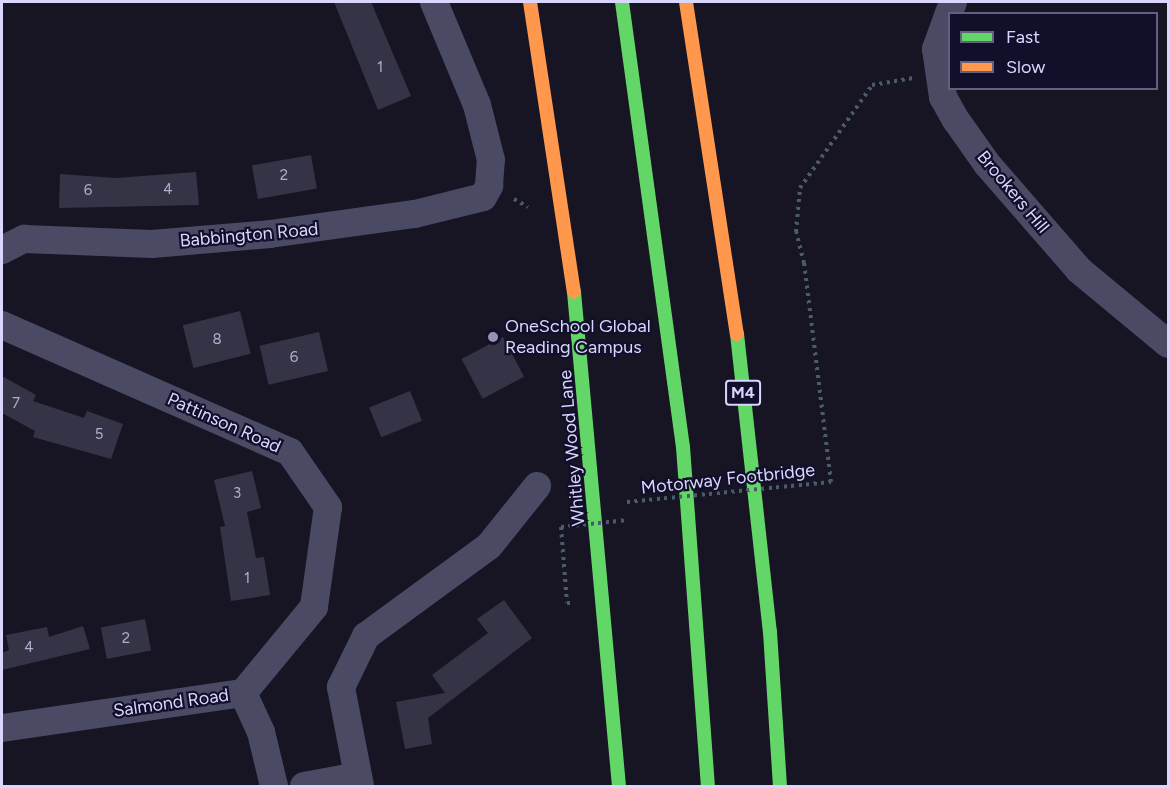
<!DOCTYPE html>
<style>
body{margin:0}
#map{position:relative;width:1170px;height:788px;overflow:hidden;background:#171524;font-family:Figtree,sans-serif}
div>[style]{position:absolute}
.building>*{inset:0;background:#353346;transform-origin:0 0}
.path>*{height:4px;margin-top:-2px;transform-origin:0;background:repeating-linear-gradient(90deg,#4a5c6c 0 3px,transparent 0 7.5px)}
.street>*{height:28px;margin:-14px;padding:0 14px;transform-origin:14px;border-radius:14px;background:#4a4a65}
.fast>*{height:14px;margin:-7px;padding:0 7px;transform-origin:7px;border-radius:7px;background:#63d668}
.slow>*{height:14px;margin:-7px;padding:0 7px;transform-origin:7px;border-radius:7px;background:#ff974d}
.path-bridge>*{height:4px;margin-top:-2px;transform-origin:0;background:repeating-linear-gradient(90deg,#4a5c6c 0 3px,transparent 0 7.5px)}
.dots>*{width:16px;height:16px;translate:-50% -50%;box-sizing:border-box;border:3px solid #120f2a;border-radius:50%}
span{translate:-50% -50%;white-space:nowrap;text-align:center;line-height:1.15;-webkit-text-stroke:4.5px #120f2a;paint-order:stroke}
.number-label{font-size:15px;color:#b1aed1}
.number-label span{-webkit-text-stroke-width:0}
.shield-label span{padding:2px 4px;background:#120f2a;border:2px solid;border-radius:4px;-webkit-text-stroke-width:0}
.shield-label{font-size:16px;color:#dad7ff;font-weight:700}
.street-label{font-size:18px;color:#dad7ff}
.poi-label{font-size:18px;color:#dad7ff}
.left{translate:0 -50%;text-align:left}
.frame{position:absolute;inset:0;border:3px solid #dad7ff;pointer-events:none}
.legend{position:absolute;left:948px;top:12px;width:210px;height:78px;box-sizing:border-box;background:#120f2a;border:2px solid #625f7f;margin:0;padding:8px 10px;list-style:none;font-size:18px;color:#dad7ff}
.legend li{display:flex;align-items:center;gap:12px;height:30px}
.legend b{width:30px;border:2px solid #625f7f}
</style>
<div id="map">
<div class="building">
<i style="clip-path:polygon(334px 2px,371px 2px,411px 96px,378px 110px)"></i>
<i style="left:311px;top:155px;width:34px;height:60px;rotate:80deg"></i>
<i style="clip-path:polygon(196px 172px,199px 205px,59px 208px,60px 174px,116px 178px)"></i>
<i style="left:240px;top:311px;width:44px;height:59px;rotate:76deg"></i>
<i style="left:319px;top:332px;width:40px;height:61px;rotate:77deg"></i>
<i style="left:503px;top:337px;width:45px;height:47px;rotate:62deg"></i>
<i style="clip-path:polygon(2px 376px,36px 395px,33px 401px,84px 418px,87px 411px,123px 424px,111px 459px,33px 437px,35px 431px,2px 413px)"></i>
<i style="left:410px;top:391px;width:32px;height:44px;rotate:68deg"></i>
<i style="clip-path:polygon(252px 471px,261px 508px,247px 512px,256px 558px,264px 557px,270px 595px,231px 601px,220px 527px,225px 526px,214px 480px)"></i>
<i style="clip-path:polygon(504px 600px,532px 638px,428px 718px,432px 744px,405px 749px,396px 702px,445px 693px,432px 675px,488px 633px,477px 619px)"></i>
<i style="left:145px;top:619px;width:32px;height:45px;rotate:79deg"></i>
<i style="clip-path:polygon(83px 626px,90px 649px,2px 670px,2px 653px,9px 650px,6px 635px,47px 627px,49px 637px)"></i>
</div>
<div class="path">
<i style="left:514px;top:199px;width:16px;rotate:30deg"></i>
<i style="left:831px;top:482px;width:221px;rotate:-97deg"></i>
<i style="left:804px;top:263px;width:32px;rotate:-104deg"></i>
<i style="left:796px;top:232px;width:44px;rotate:-84.8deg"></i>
<i style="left:800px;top:188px;width:126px;rotate:-55deg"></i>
<i style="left:872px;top:85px;width:42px;rotate:-9.7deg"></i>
<i style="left:561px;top:527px;width:76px;rotate:85.5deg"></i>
<i style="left:567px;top:603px;width:4px"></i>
</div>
<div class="street">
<i style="left:953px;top:2px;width:50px;rotate:109.9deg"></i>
<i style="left:936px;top:49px;width:49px;rotate:81.7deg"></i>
<i style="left:943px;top:97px;width:26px;rotate:61deg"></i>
<i style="left:956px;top:120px;width:54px;rotate:54.8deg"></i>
<i style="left:987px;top:164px;width:140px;rotate:49deg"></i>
<i style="left:1079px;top:270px;width:116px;rotate:39.7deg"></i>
<i style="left:2px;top:250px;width:25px;rotate:-27deg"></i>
<i style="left:24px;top:239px;width:128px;rotate:2.2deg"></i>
<i style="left:152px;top:244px;width:118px;rotate:-4.8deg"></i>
<i style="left:270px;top:234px;width:146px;rotate:-7.9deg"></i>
<i style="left:415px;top:214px;width:70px;rotate:-14deg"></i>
<i style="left:483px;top:197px;width:13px;rotate:-61deg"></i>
<i style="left:489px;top:186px;width:26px;rotate:-86deg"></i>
<i style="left:491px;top:160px;width:57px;rotate:-104.3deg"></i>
<i style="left:477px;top:105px;width:112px;rotate:-112.7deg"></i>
<i style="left:2px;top:325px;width:315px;rotate:23.8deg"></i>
<i style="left:290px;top:452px;width:67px;rotate:55.4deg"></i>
<i style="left:328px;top:507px;width:101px;rotate:98deg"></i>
<i style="left:314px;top:607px;width:112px;rotate:129.5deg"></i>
<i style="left:243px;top:693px;width:43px;rotate:65.2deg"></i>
<i style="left:261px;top:732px;width:56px;rotate:76.5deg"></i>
<i style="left:2px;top:728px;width:244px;rotate:-8.3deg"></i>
<i style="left:304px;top:786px;width:55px;rotate:-10.5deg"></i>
<i style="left:360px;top:786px;width:101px;rotate:-100.9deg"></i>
<i style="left:341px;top:687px;width:57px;rotate:-63.9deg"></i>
<i style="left:366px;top:636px;width:152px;rotate:-36.2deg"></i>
<i style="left:489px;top:546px;width:77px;rotate:-51.3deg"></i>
</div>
<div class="fast">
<i style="left:622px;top:2px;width:449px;rotate:82.2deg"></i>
<i style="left:683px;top:447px;width:340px;rotate:85.8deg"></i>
<i style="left:574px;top:292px;width:496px;rotate:84.8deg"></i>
<i style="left:737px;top:334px;width:300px;rotate:83.7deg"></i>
<i style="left:770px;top:632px;width:154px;rotate:86.3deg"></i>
</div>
<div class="slow">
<i style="left:530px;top:2px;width:293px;rotate:81.4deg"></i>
<i style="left:686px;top:2px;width:336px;rotate:81.3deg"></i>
</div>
<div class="path-bridge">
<i style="left:627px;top:502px;width:205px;rotate:-5.6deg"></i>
<i style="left:561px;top:527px;width:67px;rotate:-6deg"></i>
</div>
<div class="dots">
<i style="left:493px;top:337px;background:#9693b2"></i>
</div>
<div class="number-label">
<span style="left:380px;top:68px">1</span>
<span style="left:284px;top:176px">2</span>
<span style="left:168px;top:190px">4</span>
<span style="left:88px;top:191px">6</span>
<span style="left:217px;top:340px">8</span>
<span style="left:294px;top:358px">6</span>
<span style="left:16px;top:404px">7</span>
<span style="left:99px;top:435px">5</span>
<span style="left:237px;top:494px">3</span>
<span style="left:247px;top:579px">1</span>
<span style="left:126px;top:639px">2</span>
<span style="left:29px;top:648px">4</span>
</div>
<div class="shield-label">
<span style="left:743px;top:393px">M4</span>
</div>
<div class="street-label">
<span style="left:1013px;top:192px;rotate:50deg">Brookers Hill</span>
<span style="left:249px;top:235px;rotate:-5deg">Babbington Road</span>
<span style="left:224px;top:423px;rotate:24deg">Pattinson Road</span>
<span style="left:572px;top:448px;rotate:-95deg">Whitley Wood Lane</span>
<span style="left:728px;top:479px;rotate:-6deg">Motorway Footbridge</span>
<span style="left:171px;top:703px;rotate:-8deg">Salmond Road</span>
</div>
<div class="poi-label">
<span class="left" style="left:505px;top:337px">OneSchool Global<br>Reading Campus</span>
</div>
<div class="frame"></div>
<ul class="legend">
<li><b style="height:8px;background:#63d668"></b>Fast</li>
<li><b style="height:8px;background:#ff974d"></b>Slow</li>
</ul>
</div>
